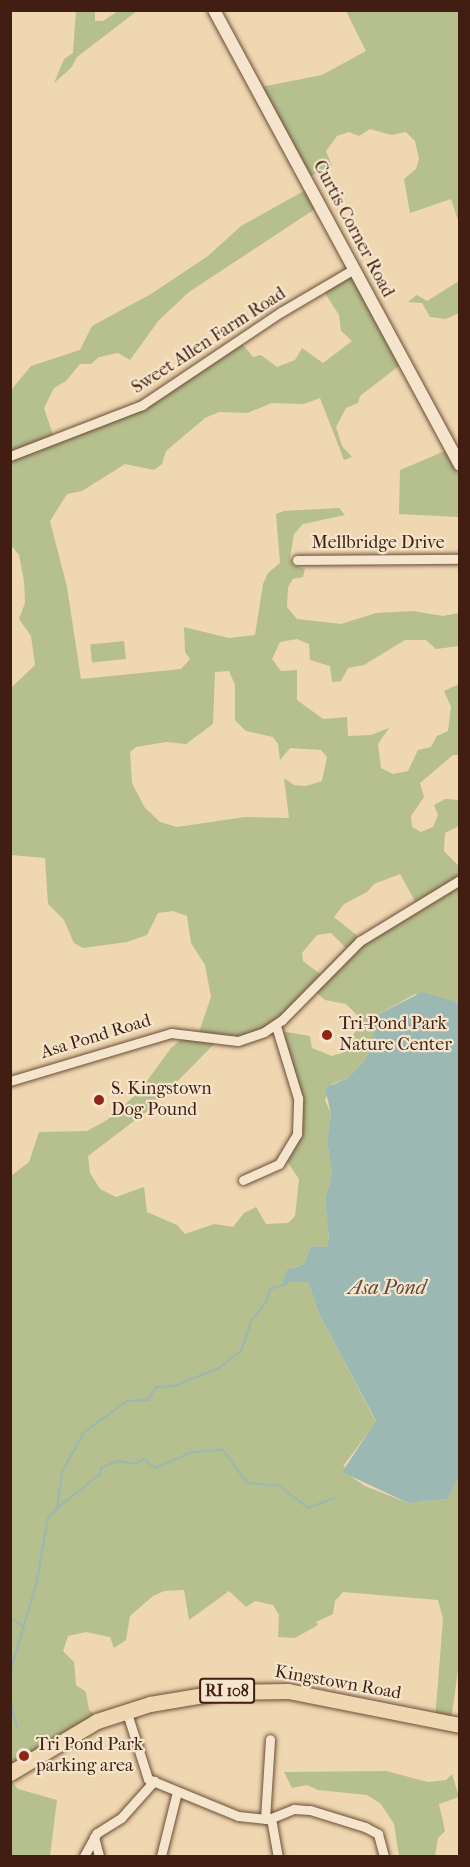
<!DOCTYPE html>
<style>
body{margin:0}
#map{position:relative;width:470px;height:1867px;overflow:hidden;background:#efd7b1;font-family:"IM FELL French Canon",serif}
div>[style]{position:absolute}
.green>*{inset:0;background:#b6bf8e;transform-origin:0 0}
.water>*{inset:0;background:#9bb8b2}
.stream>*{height:2px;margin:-1px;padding:0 1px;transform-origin:1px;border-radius:1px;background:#9bb8b2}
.roads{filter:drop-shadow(0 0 2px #6c4c39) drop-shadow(0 0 2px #6c4c39)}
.minor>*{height:9px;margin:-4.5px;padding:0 4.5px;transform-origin:4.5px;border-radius:4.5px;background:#f5e5cc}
.tertiary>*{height:12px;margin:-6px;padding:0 6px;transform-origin:6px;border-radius:6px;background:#f5e5cc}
.primary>*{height:15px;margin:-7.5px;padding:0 7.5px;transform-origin:7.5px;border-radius:7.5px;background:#efd7b1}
.dots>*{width:16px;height:16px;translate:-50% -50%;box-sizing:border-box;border:3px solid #f5e5cc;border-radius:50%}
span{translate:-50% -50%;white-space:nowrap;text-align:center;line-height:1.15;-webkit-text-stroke:4.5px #f5e5cc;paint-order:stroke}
.shield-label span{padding:2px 4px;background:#f5e5cc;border:2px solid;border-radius:4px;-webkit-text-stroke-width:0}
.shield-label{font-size:16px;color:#411e11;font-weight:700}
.street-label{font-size:18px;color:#411e11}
.poi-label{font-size:18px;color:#411e11}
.left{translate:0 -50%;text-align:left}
.water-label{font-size:20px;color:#5c4c41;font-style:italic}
.frame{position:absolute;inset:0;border:12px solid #411e11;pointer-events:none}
</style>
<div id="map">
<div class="green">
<i style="clip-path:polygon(76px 11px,95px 11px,95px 21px,103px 21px,118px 11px,137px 11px,77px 57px,71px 68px,54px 83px,64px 59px,73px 53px)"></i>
<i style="clip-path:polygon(346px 11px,459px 11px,459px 223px,451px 199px,410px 213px,404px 179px,416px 169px,419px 159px,415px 141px,406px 132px,392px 135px,370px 129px,359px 136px,349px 132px,337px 136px,326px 151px,332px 166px,307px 178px,256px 88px,322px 75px,366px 51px)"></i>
<i style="clip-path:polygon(evenodd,311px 187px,321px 205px,189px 292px,159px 320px,130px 360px,118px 353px,99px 357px,91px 364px,80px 364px,66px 381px,54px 388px,44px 408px,54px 438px,122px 414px,240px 341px,253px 357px,261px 355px,277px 367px,295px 360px,302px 348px,323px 363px,352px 341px,341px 331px,339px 315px,323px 290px,355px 270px,404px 362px,360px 396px,358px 403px,346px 408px,336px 427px,342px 446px,352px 457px,344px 460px,320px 398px,304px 404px,272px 403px,247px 413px,219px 412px,205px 418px,166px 451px,162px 464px,154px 470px,125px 464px,82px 491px,67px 494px,50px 521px,67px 587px,81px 679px,181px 669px,190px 659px,185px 652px,184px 627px,229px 638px,255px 635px,263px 584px,268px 573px,280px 563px,276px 514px,284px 511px,339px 508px,345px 515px,303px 524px,294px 534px,290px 558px,293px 565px,305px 569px,303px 577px,293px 579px,288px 587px,287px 607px,297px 619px,341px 624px,376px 613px,413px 611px,443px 616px,459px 613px,459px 646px,436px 649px,426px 640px,405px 640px,364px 665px,348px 668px,341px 681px,332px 682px,330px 666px,310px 660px,309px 644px,297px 639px,280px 642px,272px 659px,281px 671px,297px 670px,297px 700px,323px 719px,347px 717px,348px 736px,371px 735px,389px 728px,378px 744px,381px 768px,393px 774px,408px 771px,418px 750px,431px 747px,437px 736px,448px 731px,451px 707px,444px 691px,459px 684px,459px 755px,453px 755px,420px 783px,424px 797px,411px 816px,412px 827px,421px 832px,433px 827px,438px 815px,434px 805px,445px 799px,459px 800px,459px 826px,445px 833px,444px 851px,459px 866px,459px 1003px,415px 994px,379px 1014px,372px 1047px,363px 1062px,348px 1078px,332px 1084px,325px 1100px,331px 1114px,327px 1141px,332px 1174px,325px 1200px,329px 1240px,326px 1247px,311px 1246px,304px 1264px,292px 1268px,289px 1282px,308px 1282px,319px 1314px,376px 1422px,344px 1465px,346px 1473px,365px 1486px,408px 1503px,447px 1499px,459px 1475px,460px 1655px,453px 1707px,450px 1723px,435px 1720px,443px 1619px,438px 1600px,343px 1592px,335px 1601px,333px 1614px,316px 1622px,318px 1625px,295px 1638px,278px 1637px,279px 1615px,273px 1605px,255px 1601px,246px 1607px,229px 1591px,189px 1620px,184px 1590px,164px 1591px,153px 1596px,130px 1616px,126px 1640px,114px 1648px,110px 1637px,86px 1632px,68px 1636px,63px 1651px,74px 1662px,76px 1685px,86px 1692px,89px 1710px,97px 1716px,11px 1773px,11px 1176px,29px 1162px,39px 1132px,87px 1131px,107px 1120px,139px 1092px,171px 1048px,187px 1035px,198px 1035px,211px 997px,205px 965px,191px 943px,187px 916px,173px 911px,158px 913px,147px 935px,127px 942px,83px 948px,74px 943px,64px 920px,48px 904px,45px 858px,11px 855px,11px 688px,35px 665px,31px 636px,19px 619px,25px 603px,24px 581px,19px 555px,11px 545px,11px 390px,31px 366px,80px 350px,92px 326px,151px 294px,208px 256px,241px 226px,311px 187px,229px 671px,235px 685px,235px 720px,246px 731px,273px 737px,278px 744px,280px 760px,290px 748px,321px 750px,327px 757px,322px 781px,306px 786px,294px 785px,284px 778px,289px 818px,245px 817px,177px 827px,160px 822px,145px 808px,132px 783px,130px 752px,136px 747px,166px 742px,186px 744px,213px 724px,215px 672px,229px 671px,311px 187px,400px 874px,416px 903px,360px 938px,334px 917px,344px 904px,367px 892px,374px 884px,400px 874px,311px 187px,331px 933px,346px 948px,320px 974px,303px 961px,302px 953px,317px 935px,331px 933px,311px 187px,311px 988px,325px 1000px,346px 1004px,358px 1016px,359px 1026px,342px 1053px,332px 1056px,312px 1048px,310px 1036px,275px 1030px,298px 1114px,284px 1157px,299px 1179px,295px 1216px,288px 1223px,266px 1224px,256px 1207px,244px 1213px,233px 1227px,214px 1224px,185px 1234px,177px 1225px,147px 1212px,144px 1187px,116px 1197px,100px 1189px,90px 1173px,88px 1156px,150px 1109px,219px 1039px,254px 1036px,283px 1017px,311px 988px)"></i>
<i style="clip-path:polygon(459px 281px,459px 313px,446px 319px,430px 317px,422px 303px,408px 302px,417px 295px,427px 301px)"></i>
<i style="clip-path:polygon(445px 451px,459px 476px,459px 517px,399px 514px,400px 470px)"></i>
<i style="left:124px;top:641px;width:18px;height:34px;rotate:84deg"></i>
<i style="clip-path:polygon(386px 1771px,428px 1782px,446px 1780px,452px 1774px,459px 1797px,439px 1804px,445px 1831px,438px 1838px,435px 1856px,399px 1856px,394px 1824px,381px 1804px,367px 1795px,318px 1790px,307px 1785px,292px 1788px,284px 1772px)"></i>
<i style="clip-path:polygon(10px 1779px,18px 1789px,57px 1800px,50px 1856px,11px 1856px)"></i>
</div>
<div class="water">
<i style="clip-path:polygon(422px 992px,459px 1003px,460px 1475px,447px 1499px,408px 1503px,342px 1472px,376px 1421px,319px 1314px,308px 1282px,289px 1282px,284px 1287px,282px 1285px,287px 1270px,304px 1264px,311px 1246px,326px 1247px,329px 1240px,325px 1200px,332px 1174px,327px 1141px,331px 1114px,325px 1088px,348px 1078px,363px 1062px,372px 1047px,374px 1020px,379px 1014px)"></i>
</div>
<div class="stream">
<i style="left:57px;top:1508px;width:55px;rotate:-38.3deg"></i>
<i style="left:100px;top:1474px;width:6px;rotate:-81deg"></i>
<i style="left:101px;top:1468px;width:17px;rotate:-24deg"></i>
<i style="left:117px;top:1461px;width:18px;rotate:9deg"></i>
<i style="left:135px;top:1464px;width:10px;rotate:-29deg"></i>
<i style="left:144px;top:1459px;width:14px;rotate:39deg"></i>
<i style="left:155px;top:1468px;width:40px;rotate:-23.4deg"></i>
<i style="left:192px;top:1452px;width:31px;rotate:-4deg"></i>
<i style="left:223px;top:1450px;width:41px;rotate:54deg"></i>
<i style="left:247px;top:1483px;width:32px;rotate:5deg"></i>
<i style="left:279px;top:1486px;width:36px;rotate:37deg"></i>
<i style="left:308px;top:1508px;width:28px;rotate:-21deg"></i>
<i style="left:10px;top:1618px;width:15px;rotate:32deg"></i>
<i style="left:10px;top:1672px;width:91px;rotate:-73.4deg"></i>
<i style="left:36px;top:1585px;width:68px;rotate:-79.8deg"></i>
<i style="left:48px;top:1518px;width:13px;rotate:-45deg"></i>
<i style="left:57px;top:1509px;width:37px;rotate:-82deg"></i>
<i style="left:62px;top:1472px;width:46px;rotate:-61.2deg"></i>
<i style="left:84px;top:1432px;width:53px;rotate:-35.8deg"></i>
<i style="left:127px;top:1401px;width:21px;rotate:-3deg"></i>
<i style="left:148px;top:1400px;width:15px;rotate:-58deg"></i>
<i style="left:156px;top:1387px;width:18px;rotate:-3deg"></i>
<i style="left:174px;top:1386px;width:48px;rotate:-21.8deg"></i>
<i style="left:219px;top:1368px;width:28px;rotate:-38deg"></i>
<i style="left:241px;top:1351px;width:34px;rotate:-71deg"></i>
<i style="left:252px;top:1319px;width:23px;rotate:-50deg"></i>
<i style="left:267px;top:1301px;width:12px;rotate:-76deg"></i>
<i style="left:270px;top:1289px;width:14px;rotate:-17deg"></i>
<i style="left:10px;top:1698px;width:31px;rotate:77deg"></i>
<i style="left:10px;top:1731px;width:1px"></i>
</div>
<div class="roads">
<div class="minor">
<i style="left:10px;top:456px;width:142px;rotate:-21.1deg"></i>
<i style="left:142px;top:405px;width:167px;rotate:-33.8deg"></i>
<i style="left:281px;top:312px;width:85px;rotate:-30.5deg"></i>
<i style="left:297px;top:560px;width:163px;rotate:-0.4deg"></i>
<i style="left:10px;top:1081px;width:168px;rotate:-16.6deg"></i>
<i style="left:171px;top:1033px;width:67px;rotate:6.8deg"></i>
<i style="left:238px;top:1041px;width:28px;rotate:-19deg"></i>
<i style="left:264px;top:1032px;width:22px;rotate:-34deg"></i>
<i style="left:282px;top:1020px;width:111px;rotate:-45.4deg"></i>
<i style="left:360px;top:941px;width:117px;rotate:-31.4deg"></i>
<i style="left:243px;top:1180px;width:39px;rotate:-24deg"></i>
<i style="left:279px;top:1164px;width:35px;rotate:-59deg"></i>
<i style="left:297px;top:1134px;width:36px;rotate:-88deg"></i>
<i style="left:298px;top:1098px;width:75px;rotate:-107deg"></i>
<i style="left:126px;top:1710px;width:72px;rotate:72.3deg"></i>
<i style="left:148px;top:1779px;width:97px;rotate:22.3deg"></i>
<i style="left:238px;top:1816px;width:31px;rotate:6deg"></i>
<i style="left:269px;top:1819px;width:27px;rotate:-22deg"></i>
<i style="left:294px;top:1809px;width:16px;rotate:4deg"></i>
<i style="left:310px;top:1810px;width:58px;rotate:17.2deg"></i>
<i style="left:365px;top:1827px;width:15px;rotate:28deg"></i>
<i style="left:378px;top:1834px;width:23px;rotate:75deg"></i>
<i style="left:271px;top:1818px;width:39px;rotate:80deg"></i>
<i style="left:265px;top:1819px;width:80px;rotate:-86.4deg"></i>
<i style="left:94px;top:1837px;width:20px;rotate:75deg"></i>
<i style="left:84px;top:1856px;width:26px;rotate:-61deg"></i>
<i style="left:97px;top:1833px;width:28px;rotate:-32deg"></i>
<i style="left:121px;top:1818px;width:50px;rotate:-48.3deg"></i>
<i style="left:161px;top:1856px;width:66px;rotate:-76deg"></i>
</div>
<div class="tertiary">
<i style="left:214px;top:10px;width:517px;rotate:61.6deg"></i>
</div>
<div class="primary">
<i style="left:10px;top:1773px;width:101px;rotate:-30.9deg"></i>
<i style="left:97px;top:1721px;width:56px;rotate:-17.8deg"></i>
<i style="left:150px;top:1704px;width:73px;rotate:-9.5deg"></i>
<i style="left:222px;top:1692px;width:66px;rotate:-0.9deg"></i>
<i style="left:288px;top:1691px;width:175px;rotate:11.2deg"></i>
</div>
</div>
<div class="dots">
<i style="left:327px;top:1035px;background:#8f2418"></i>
<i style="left:99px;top:1100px;background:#8f2418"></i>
<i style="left:24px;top:1756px;background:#8f2418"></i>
</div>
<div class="shield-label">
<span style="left:227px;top:1691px">RI 108</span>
</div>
<div class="street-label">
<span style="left:353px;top:229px;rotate:62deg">Curtis Corner Road</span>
<span style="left:209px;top:341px;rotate:-33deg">Sweet Allen Farm Road</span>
<span style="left:378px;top:543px">Mellbridge Drive</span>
<span style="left:96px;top:1037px;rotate:-17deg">Asa Pond Road</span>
<span style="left:338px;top:1683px;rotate:10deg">Kingstown Road</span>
</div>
<div class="poi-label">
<span class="left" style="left:339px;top:1035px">Tri-Pond Park<br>Nature Center</span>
<span class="left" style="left:111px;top:1100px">S. Kingstown<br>Dog Pound</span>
<span class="left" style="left:36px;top:1756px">Tri Pond Park<br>parking area</span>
</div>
<div class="water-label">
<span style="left:387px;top:1287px">Asa Pond</span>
</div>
<div class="frame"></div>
</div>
